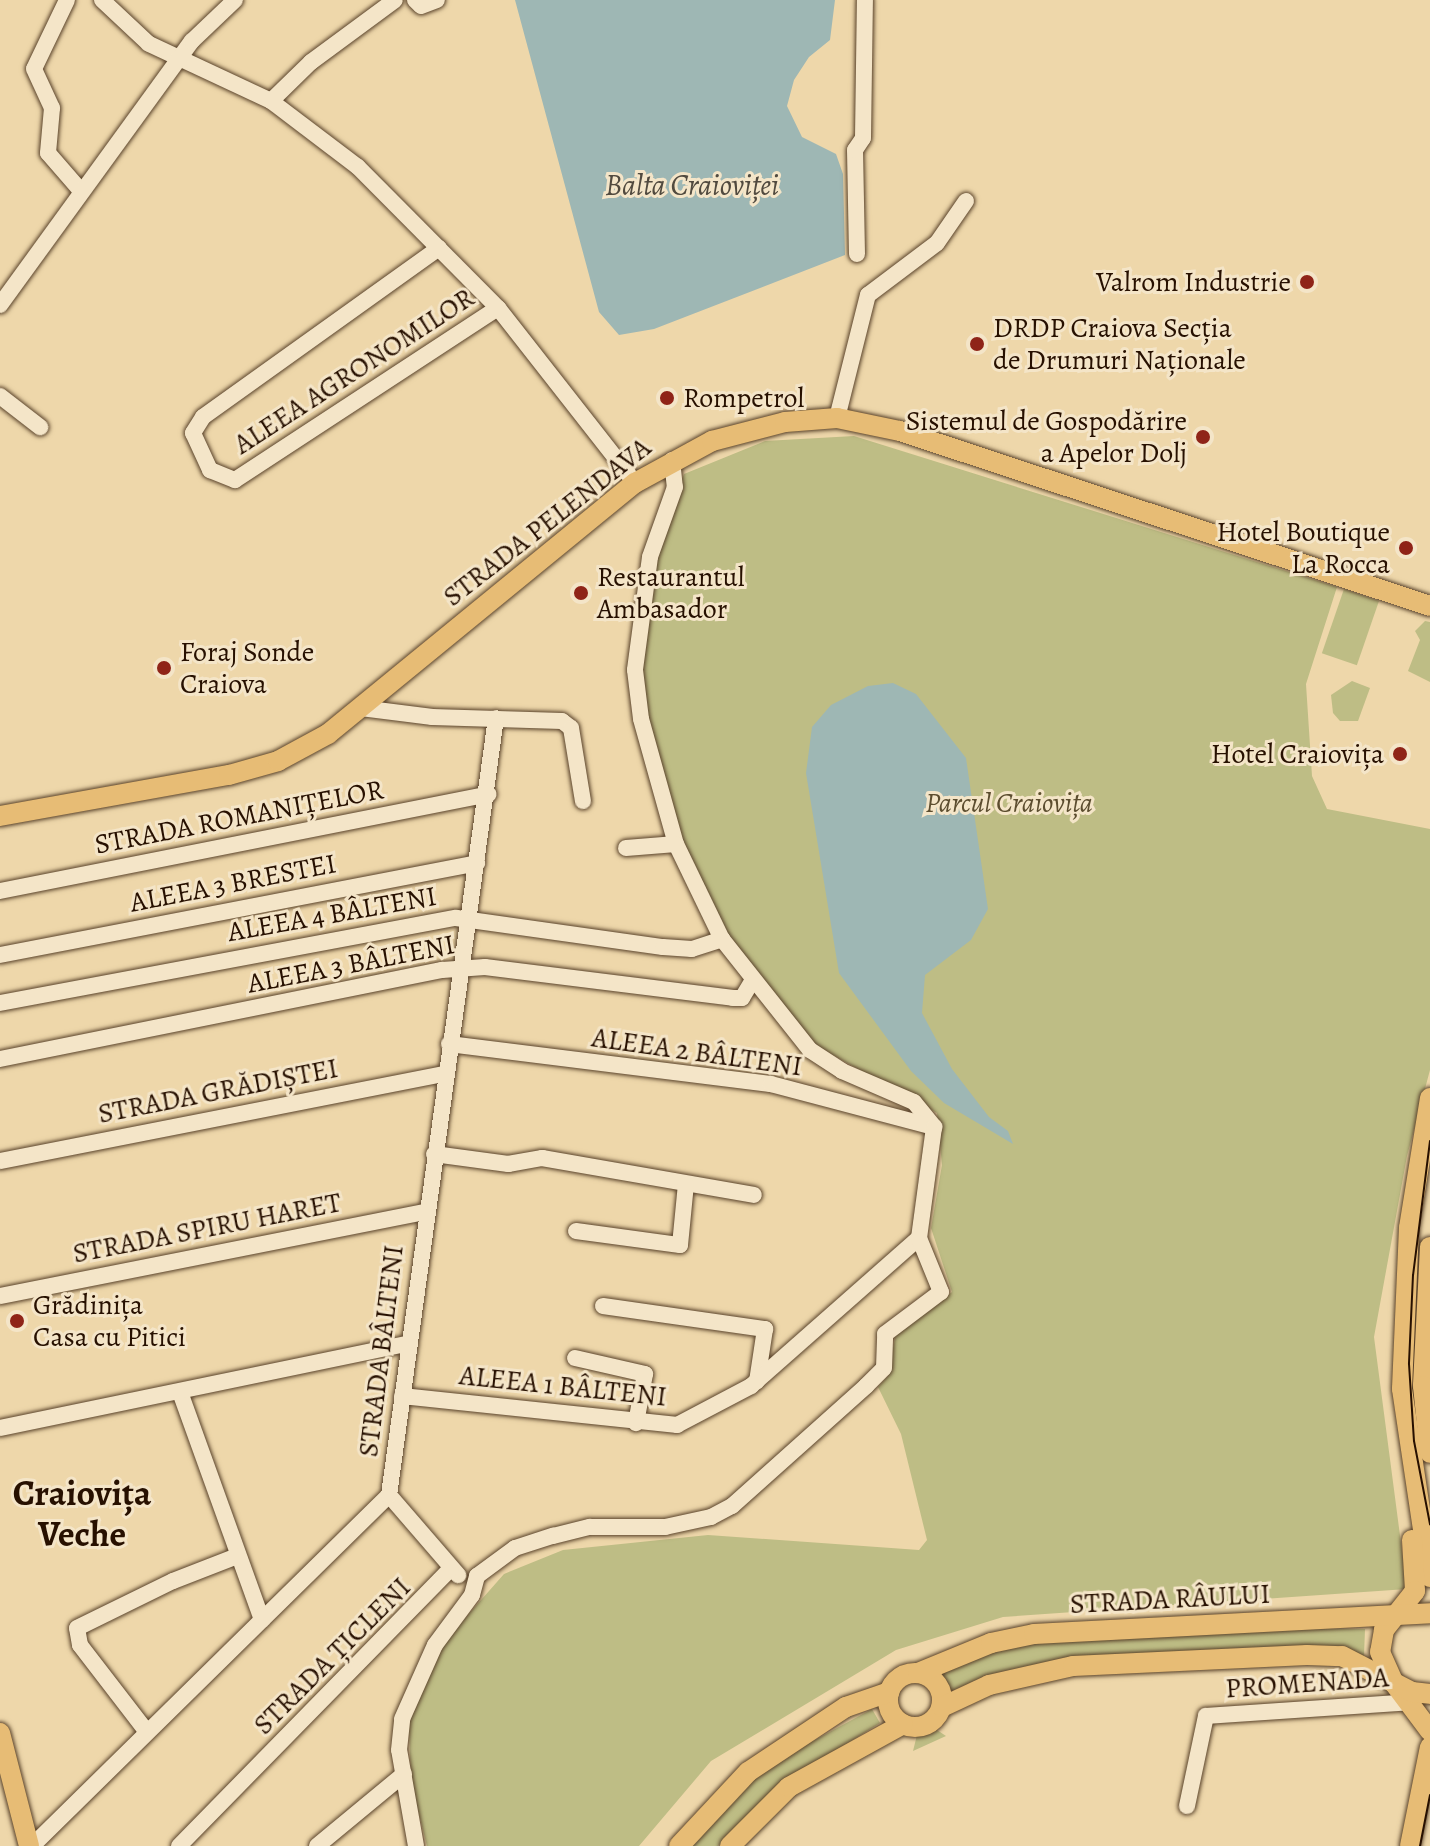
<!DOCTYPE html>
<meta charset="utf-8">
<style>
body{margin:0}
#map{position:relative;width:1430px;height:1846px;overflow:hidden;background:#eed7aa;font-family:Alegreya,serif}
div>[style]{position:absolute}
.green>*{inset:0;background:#bebd85;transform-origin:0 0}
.water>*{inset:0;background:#9eb7b4}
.roads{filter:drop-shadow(0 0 2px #59422a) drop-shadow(0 0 2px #59422a)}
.minor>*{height:16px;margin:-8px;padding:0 8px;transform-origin:8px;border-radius:8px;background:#f4e5c8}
.major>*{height:20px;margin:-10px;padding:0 10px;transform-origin:10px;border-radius:10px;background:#e7bc75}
.major>.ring{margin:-10px;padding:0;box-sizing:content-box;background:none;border:20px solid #e7bc75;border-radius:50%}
.tram>*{height:2px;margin:-1px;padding:0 1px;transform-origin:1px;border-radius:1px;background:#271000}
.dots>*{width:22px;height:22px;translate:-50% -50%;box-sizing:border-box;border:4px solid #f4e5c8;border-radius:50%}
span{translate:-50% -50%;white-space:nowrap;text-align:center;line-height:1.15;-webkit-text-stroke:6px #f4e5c8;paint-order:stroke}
.poi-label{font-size:28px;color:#271000}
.right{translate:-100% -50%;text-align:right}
.left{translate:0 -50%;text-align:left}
.street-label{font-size:28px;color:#271000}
.park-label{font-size:28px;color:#5c4d2f;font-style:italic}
.water-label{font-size:30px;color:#514a3f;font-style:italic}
.district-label{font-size:36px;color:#271000;font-weight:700}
</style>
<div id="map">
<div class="green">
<i style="clip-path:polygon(854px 436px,1337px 587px,1306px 684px,1312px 776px,1327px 809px,1430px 829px,1430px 1070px,1407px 1156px,1374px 1337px,1407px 1589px,1003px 1617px,896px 1650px,711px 1761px,639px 1846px,427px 1846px,411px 1783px,409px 1723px,444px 1642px,504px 1574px,563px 1550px,708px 1535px,919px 1550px,927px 1540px,901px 1434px,878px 1387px,888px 1376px,896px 1333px,952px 1292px,931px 1228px,942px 1165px,937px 1113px,815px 1045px,727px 935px,683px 844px,645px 718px,640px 669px,655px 554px,684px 474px,765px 441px)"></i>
<i style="left:1344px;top:589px;width:37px;height:68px;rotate:19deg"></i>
<i style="clip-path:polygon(1425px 621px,1430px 622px,1430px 682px,1408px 671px,1420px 640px,1415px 631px)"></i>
<i style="clip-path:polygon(1352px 681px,1370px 688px,1358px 721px,1340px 721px,1333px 713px,1331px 695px)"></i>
<i style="clip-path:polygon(1302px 1628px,1365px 1629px,1364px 1656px,984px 1677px,952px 1691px,940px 1672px,1002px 1646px)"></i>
<i style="clip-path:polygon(872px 1709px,880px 1723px,782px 1784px,718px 1846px,688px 1846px,769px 1765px)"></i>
<i style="clip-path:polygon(931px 1726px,946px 1736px,913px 1751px,918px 1731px)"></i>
</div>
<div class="water">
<i style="clip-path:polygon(515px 0,835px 0,830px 40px,809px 57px,794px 80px,787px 106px,802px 137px,836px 154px,843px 174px,845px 255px,654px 329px,619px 335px,599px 312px)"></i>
<i style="clip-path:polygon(893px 683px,916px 694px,966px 758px,988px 909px,971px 940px,925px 975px,922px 1013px,952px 1069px,989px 1117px,1008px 1131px,1013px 1144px,944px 1103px,911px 1071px,839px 973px,806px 773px,812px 727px,831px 705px,868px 686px)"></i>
</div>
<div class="roads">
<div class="minor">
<i style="left:67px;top:0;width:76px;rotate:115.6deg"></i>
<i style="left:34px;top:69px;width:43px;rotate:65.2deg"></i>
<i style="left:52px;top:108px;width:45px;rotate:95.1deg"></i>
<i style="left:48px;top:153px;width:50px;rotate:49deg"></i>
<i style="left:102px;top:0;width:64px;rotate:43.1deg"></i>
<i style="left:149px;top:44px;width:135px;rotate:25deg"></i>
<i style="left:271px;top:101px;width:109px;rotate:37.2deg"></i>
<i style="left:358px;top:167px;width:199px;rotate:45.2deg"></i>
<i style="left:498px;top:308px;width:222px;rotate:51.9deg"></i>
<i style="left:415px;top:0;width:8px;rotate:45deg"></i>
<i style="left:421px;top:6px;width:17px;rotate:-21deg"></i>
<i style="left:271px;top:101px;width:56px;rotate:-44.3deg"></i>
<i style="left:311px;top:62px;width:104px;rotate:-36.4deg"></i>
<i style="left:439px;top:248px;width:290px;rotate:144.4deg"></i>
<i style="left:203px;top:417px;width:19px;rotate:122deg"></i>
<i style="left:193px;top:433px;width:41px;rotate:65.3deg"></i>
<i style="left:210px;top:470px;width:27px;rotate:22deg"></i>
<i style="left:235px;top:480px;width:314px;rotate:-33.2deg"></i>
<i style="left:857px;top:254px;width:104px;rotate:-91.1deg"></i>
<i style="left:855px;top:150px;width:14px;rotate:-56deg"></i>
<i style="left:863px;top:138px;width:138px;rotate:-89.2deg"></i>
<i style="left:0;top:305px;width:326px;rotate:-54deg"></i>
<i style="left:192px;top:41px;width:59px;rotate:-43.6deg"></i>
<i style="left:0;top:396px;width:51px;rotate:37.8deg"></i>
<i style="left:837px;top:418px;width:127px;rotate:-75.9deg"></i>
<i style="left:868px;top:295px;width:86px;rotate:-37deg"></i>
<i style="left:937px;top:243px;width:51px;rotate:-55.4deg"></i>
<i style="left:672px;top:460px;width:27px;rotate:84deg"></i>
<i style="left:675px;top:487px;width:74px;rotate:109.7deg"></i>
<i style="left:650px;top:557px;width:114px;rotate:97.6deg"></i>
<i style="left:635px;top:670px;width:49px;rotate:83deg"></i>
<i style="left:641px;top:719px;width:130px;rotate:74.4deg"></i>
<i style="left:676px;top:844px;width:106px;rotate:64.2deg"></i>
<i style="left:722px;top:939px;width:142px;rotate:51.6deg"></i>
<i style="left:810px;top:1050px;width:38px;rotate:33deg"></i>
<i style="left:842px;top:1071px;width:78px;rotate:23.3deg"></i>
<i style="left:914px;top:1102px;width:32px;rotate:51deg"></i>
<i style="left:361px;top:708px;width:72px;rotate:7.2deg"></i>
<i style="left:432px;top:717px;width:130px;rotate:1.8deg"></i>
<i style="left:562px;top:721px;width:11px;rotate:38deg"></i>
<i style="left:571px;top:728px;width:74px;rotate:80.7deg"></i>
<i style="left:626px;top:848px;width:50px;rotate:-4.6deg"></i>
<i style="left:0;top:891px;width:498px;rotate:-11.2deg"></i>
<i style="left:0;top:955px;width:486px;rotate:-10.9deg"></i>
<i style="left:0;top:1003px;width:464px;rotate:-10.6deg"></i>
<i style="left:456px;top:918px;width:209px;rotate:8deg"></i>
<i style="left:663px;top:947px;width:29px;rotate:4deg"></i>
<i style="left:692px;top:949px;width:32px;rotate:-18deg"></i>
<i style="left:449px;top:1044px;width:324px;rotate:7.1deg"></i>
<i style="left:771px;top:1084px;width:169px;rotate:14.8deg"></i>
<i style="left:0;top:1059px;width:451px;rotate:-11.4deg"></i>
<i style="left:442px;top:970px;width:43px;rotate:-4deg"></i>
<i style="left:485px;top:967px;width:250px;rotate:7.1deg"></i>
<i style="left:733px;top:998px;width:9px"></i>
<i style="left:742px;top:998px;width:21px;rotate:-59deg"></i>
<i style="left:434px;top:1154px;width:75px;rotate:7.7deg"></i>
<i style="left:508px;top:1164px;width:35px;rotate:-10deg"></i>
<i style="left:542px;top:1158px;width:215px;rotate:9.9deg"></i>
<i style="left:0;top:1161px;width:453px;rotate:-11.1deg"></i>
<i style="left:576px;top:1231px;width:105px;rotate:7.7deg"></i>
<i style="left:680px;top:1245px;width:61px;rotate:-84.4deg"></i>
<i style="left:0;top:1296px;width:433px;rotate:-11.2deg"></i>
<i style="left:603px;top:1306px;width:164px;rotate:8.1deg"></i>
<i style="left:765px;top:1329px;width:53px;rotate:98.7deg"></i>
<i style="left:575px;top:1358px;width:72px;rotate:12.9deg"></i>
<i style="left:645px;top:1374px;width:50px;rotate:100.4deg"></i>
<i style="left:180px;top:1392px;width:242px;rotate:70.2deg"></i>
<i style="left:402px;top:1396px;width:277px;rotate:6deg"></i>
<i style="left:677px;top:1425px;width:84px;rotate:-27.8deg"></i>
<i style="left:751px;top:1386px;width:224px;rotate:-41.4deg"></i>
<i style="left:919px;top:1238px;width:112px;rotate:-82.3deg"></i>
<i style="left:0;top:1428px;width:415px;rotate:-11.7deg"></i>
<i style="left:389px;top:1495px;width:106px;rotate:49.2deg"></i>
<i style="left:147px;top:1732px;width:110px;rotate:-127.6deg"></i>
<i style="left:80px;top:1645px;width:17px;rotate:-100deg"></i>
<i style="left:77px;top:1628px;width:107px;rotate:-26.1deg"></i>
<i style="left:173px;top:1581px;width:69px;rotate:-21.3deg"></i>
<i style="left:1187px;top:1806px;width:92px;rotate:-78.1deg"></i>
<i style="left:1206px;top:1716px;width:203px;rotate:-3.9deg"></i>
<i style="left:32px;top:1846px;width:501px;rotate:-44.51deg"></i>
<i style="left:389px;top:1495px;width:784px;rotate:-82.16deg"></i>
<i style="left:179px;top:1846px;width:388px;rotate:-45.6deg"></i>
<i style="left:317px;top:1846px;width:113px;rotate:-39.6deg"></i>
<i style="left:416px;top:1846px;width:97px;rotate:-100deg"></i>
<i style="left:399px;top:1750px;width:31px;rotate:-84deg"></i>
<i style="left:402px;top:1719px;width:81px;rotate:-66deg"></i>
<i style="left:435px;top:1645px;width:62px;rotate:-53.5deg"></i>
<i style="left:472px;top:1595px;width:20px;rotate:-75deg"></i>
<i style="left:477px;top:1576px;width:47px;rotate:-36.4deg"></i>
<i style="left:515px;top:1548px;width:40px;rotate:-18deg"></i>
<i style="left:553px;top:1536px;width:38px;rotate:-14deg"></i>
<i style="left:590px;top:1527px;width:75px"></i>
<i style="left:665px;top:1527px;width:47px;rotate:-12.3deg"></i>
<i style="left:711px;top:1517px;width:24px;rotate:-28deg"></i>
<i style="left:732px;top:1506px;width:180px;rotate:-41.8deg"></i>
<i style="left:866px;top:1386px;width:25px;rotate:-45deg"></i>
<i style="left:884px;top:1368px;width:34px;rotate:-88deg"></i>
<i style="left:885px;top:1334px;width:70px;rotate:-36.9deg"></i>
<i style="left:941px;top:1292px;width:58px;rotate:-112.2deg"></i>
</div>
<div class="major">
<i style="left:0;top:816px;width:233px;rotate:-10.2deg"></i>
<i style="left:229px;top:775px;width:51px;rotate:-15.9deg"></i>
<i style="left:278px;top:761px;width:57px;rotate:-28.4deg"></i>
<i style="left:328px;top:734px;width:397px;rotate:-39.3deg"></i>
<i style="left:635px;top:483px;width:88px;rotate:-28.6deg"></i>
<i style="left:712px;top:441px;width:75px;rotate:-14.6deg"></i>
<i style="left:785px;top:422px;width:52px;rotate:-4.4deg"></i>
<i style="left:837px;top:418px;width:64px;rotate:11.7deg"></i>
<i style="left:900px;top:431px;width:558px;rotate:18.27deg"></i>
<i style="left:1430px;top:1098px;width:132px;rotate:99.2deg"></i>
<i style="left:1409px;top:1228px;width:161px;rotate:92.5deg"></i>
<i style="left:1402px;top:1389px;width:190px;rotate:81.5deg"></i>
<i style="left:1430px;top:1247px;width:139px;rotate:92.9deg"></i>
<i style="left:1423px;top:1386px;width:67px;rotate:84deg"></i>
<i style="left:1412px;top:1540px;width:51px;rotate:86.6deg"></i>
<i style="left:1415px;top:1591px;width:50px;rotate:128.5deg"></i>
<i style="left:1384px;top:1630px;width:22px;rotate:100deg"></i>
<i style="left:1380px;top:1652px;width:34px;rotate:66deg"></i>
<i style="left:1394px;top:1683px;width:60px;rotate:53.1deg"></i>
<i class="ring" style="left:888px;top:1673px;width:34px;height:34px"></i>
<i style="left:918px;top:1673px;width:79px;rotate:-22.3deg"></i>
<i style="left:991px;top:1643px;width:44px;rotate:-11.8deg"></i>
<i style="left:1034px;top:1634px;width:397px;rotate:-3deg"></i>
<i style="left:942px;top:1707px;width:52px;rotate:-25.1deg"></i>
<i style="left:989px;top:1685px;width:86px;rotate:-12.7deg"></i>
<i style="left:1073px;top:1666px;width:234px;rotate:-2.7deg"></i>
<i style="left:1307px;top:1655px;width:35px;rotate:2deg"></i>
<i style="left:1342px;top:1656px;width:79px;rotate:27.2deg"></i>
<i style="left:1412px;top:1692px;width:18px;rotate:6deg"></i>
<i style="left:0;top:1733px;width:117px;rotate:75.6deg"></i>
<i style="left:679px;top:1846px;width:101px;rotate:-47deg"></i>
<i style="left:748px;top:1772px;width:118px;rotate:-33.6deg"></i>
<i style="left:846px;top:1707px;width:46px;rotate:-19.2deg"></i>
<i style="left:730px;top:1846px;width:83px;rotate:-45deg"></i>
<i style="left:789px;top:1787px;width:130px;rotate:-28.9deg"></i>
<i style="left:1410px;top:1846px;width:101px;rotate:-78.6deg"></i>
</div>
</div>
<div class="tram">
<i style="left:1430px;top:1141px;width:135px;rotate:97.2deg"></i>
<i style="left:1413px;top:1275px;width:89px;rotate:92.6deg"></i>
<i style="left:1409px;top:1364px;width:77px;rotate:86.3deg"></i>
<i style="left:1414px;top:1441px;width:85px;rotate:79.1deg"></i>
<i style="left:1420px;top:1846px;width:52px;rotate:-78.9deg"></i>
</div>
<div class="dots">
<i style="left:1307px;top:282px;background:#8f2418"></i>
<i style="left:977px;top:344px;background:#8f2418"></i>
<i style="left:667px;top:398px;background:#8f2418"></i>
<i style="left:1203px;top:437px;background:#8f2418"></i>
<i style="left:1406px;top:548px;background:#8f2418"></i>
<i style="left:581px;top:593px;background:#8f2418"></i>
<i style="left:164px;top:668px;background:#8f2418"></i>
<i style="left:1400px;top:754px;background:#8f2418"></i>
<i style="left:17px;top:1321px;background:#8f2418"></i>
</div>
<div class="poi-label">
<span class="right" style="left:1291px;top:282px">Valrom Industrie</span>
<span class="left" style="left:993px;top:344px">DRDP Craiova Secția<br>de Drumuri Naționale</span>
<span class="left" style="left:683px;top:398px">Rompetrol</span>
<span class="right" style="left:1187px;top:437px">Sistemul de Gospodărire<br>a Apelor Dolj</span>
<span class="right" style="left:1390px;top:548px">Hotel Boutique<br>La Rocca</span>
<span class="left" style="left:597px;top:593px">Restaurantul<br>Ambasador</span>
<span class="left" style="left:180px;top:668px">Foraj Sonde<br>Craiova</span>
<span class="right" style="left:1384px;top:754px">Hotel Craiovița</span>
<span class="left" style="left:33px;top:1321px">Grădinița<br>Casa cu Pitici</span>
</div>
<div class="street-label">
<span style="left:354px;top:371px;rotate:-33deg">ALEEA AGRONOMILOR</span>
<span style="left:547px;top:522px;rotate:-38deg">STRADA PELENDAVA</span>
<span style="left:239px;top:817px;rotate:-11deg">STRADA ROMANIȚELOR</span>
<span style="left:233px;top:883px;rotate:-11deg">ALEEA 3 BRESTEI</span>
<span style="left:332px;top:914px;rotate:-10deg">ALEEA 4 BÂLTENI</span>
<span style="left:351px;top:964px;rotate:-11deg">ALEEA 3 BÂLTENI</span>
<span style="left:697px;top:1052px;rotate:8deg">ALEEA 2 BÂLTENI</span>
<span style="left:218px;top:1091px;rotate:-11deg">STRADA GRĂDIȘTEI</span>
<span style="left:207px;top:1228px;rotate:-11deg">STRADA SPIRU HARET</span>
<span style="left:381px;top:1351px;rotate:-83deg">STRADA BÂLTENI</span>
<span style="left:563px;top:1386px;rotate:6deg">ALEEA 1 BÂLTENI</span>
<span style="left:1170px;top:1599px;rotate:-3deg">STRADA RÂULUI</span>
<span style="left:332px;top:1656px;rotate:-45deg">STRADA ȚICLENI</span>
<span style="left:1307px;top:1683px;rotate:-4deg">PROMENADA</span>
</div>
<div class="park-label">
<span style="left:1009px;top:803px">Parcul Craiovița</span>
</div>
<div class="water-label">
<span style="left:692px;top:185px">Balta Craioviței</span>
</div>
<div class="district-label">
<span style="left:82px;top:1513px">Craiovița<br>Veche</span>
</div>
</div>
